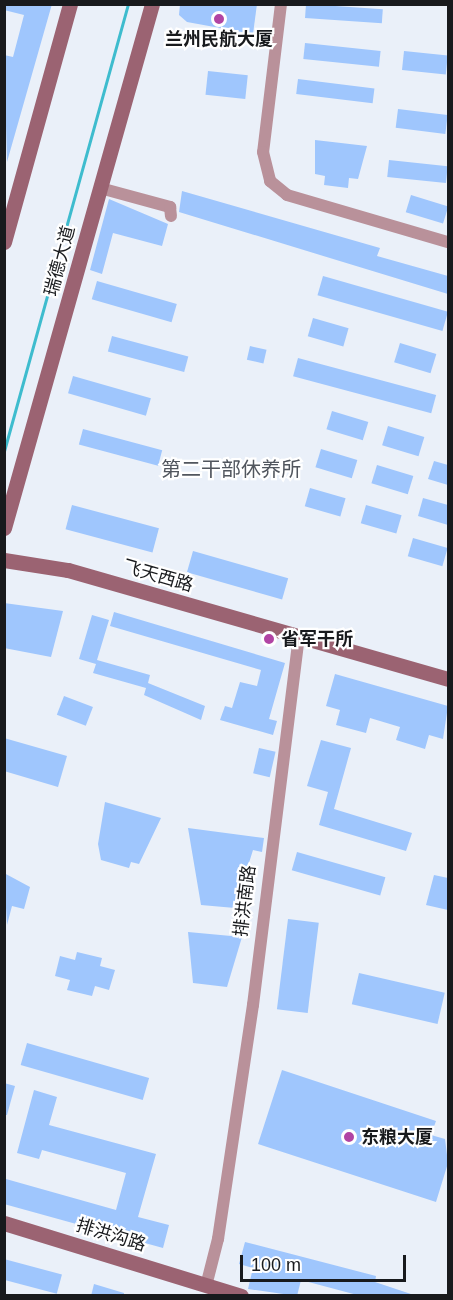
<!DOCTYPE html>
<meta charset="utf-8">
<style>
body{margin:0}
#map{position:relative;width:453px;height:1300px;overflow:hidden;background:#eaf0f9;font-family:Arial,"Noto Sans SC",sans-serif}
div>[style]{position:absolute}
.stream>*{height:3px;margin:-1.5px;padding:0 1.5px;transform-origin:1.5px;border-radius:1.5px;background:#3ebcce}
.building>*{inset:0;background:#9fc6fd;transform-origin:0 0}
.street>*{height:12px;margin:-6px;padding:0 6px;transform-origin:6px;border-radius:6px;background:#b9919a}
.secondary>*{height:15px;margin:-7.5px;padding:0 7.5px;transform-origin:7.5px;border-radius:7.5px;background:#9b6372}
.dots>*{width:16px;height:16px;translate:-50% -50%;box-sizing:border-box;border:3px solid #fff;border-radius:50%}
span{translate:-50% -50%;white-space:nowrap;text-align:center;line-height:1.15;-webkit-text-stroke:4.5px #fff;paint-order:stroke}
.poi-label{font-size:18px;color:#181a1d;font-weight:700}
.left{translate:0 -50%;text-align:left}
.street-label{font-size:18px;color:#181a1d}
.neighbourhood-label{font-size:20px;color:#51565e}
.frame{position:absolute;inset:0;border:6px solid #181a1d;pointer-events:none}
.scale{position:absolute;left:240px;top:1255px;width:166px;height:27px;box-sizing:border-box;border:3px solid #181a1d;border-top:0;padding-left:8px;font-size:18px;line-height:21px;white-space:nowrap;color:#181a1d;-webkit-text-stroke:4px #fff;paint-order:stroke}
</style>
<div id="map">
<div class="stream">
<i style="left:4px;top:451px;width:464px;rotate:-74.5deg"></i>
</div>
<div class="building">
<i style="clip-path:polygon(4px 4px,52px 4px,7px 162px,4px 55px,13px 57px,24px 15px,4px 10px)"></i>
<i style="clip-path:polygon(180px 4px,257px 4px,253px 34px,187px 22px,179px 15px)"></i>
<i style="left:306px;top:4px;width:77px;height:14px;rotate:4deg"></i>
<i style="left:305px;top:43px;width:76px;height:16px;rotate:6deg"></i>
<i style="left:404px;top:51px;width:44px;height:19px;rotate:6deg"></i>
<i style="left:208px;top:71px;width:40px;height:24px;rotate:6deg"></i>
<i style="left:298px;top:79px;width:77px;height:15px;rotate:7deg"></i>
<i style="left:398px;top:109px;width:50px;height:19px;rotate:7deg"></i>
<i style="clip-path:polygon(315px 140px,367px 146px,358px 179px,349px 178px,348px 188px,324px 185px,325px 176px,315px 174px)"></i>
<i style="left:389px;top:160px;width:59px;height:17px;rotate:6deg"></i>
<i style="clip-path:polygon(182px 191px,380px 248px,377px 256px,448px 276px,448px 294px,179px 212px)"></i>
<i style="left:411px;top:195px;width:39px;height:18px;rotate:17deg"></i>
<i style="clip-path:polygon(109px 199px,168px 224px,162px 246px,113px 233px,102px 274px,90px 270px)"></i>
<i style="left:323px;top:276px;width:130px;height:20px;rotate:16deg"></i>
<i style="left:97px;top:281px;width:83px;height:19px;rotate:16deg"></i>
<i style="left:313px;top:318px;width:37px;height:19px;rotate:16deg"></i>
<i style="left:112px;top:336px;width:79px;height:16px;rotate:15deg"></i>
<i style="left:400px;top:343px;width:38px;height:20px;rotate:17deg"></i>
<i style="left:250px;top:346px;width:17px;height:14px;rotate:13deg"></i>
<i style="left:298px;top:358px;width:143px;height:19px;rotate:15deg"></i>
<i style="left:73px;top:376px;width:81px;height:18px;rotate:16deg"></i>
<i style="left:332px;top:411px;width:38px;height:19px;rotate:17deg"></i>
<i style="left:388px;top:426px;width:38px;height:20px;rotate:17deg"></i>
<i style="left:83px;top:429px;width:82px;height:16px;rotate:15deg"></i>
<i style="left:321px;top:449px;width:38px;height:19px;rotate:17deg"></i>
<i style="clip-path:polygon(434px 461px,448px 465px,448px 485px,428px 479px)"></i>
<i style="left:377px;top:465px;width:38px;height:19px;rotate:17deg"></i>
<i style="left:310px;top:488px;width:37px;height:19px;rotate:16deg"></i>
<i style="clip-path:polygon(423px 498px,448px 505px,448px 525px,418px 516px)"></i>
<i style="left:72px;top:505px;width:90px;height:25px;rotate:15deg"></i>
<i style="left:366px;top:505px;width:37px;height:19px;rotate:16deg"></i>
<i style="left:413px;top:538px;width:36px;height:19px;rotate:16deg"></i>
<i style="left:193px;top:551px;width:99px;height:22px;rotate:16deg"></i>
<i style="clip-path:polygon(4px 603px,63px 611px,51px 657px,4px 648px)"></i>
<i style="clip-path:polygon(114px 612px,285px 663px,269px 719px,277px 721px,273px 735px,220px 720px,225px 706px,232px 708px,240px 682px,257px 686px,261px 670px,110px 626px)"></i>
<i style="clip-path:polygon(92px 615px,109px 620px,97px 660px,150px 675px,148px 683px,205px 706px,201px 720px,144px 695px,146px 688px,93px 673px,96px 664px,79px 659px)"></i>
<i style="clip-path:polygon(335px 674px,448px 706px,443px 739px,429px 735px,425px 749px,396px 740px,400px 727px,370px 718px,366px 733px,336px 725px,340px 710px,326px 706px)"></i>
<i style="left:64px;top:696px;width:31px;height:20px;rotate:21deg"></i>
<i style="clip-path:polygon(4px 738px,67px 756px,58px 787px,4px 771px)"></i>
<i style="clip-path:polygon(321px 740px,351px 748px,334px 809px,412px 833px,406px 851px,319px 825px,328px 792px,307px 786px)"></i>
<i style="left:259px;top:748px;width:17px;height:26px;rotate:13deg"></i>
<i style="clip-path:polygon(105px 802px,161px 818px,139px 864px,131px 862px,129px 868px,101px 860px,98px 844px)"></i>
<i style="clip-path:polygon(188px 828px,264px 838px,262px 852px,253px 850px,235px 908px,201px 905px)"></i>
<i style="left:297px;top:852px;width:92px;height:19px;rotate:16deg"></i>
<i style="clip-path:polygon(4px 873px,30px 887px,24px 909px,12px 906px,7px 925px)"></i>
<i style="clip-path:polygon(434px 875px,448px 878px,448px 910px,426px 905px)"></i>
<i style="left:288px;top:919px;width:31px;height:91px;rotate:7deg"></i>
<i style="clip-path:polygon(188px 932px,242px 937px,227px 987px,193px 983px)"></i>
<i style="clip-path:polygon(77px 952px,102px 958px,100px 966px,115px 970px,109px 990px,95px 986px,92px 996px,67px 990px,70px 980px,55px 976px,60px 956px,75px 960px)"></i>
<i style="left:359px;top:973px;width:88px;height:32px;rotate:13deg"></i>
<i style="left:27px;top:1043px;width:127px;height:23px;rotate:16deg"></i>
<i style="clip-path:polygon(282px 1070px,436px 1121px,431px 1135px,445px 1139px,448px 1163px,436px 1202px,258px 1144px)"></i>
<i style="clip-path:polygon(4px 1083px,15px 1086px,7px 1115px,4px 1115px)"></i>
<i style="clip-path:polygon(34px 1090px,57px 1097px,49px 1125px,156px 1154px,138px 1217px,169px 1225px,163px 1248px,4px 1204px,6px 1179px,116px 1210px,126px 1173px,42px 1150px,39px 1159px,17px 1153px)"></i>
<i style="clip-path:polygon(245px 1242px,376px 1276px,375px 1282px,417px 1296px,361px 1296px,301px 1280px,297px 1296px,248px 1289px,253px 1268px,239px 1264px)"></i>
<i style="left:4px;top:1259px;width:60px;height:20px;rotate:15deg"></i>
<i style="clip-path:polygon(94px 1284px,124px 1293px,124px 1296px,91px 1296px)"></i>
</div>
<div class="street">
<i style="left:281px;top:4px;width:149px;rotate:96.9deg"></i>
<i style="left:263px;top:152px;width:30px;rotate:76deg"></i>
<i style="left:270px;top:181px;width:22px;rotate:39deg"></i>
<i style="left:287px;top:195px;width:168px;rotate:16.3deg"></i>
<i style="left:100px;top:188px;width:73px;rotate:15.2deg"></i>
<i style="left:170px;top:207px;width:9px;rotate:84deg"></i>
<i style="left:206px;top:1286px;width:49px;rotate:-75.7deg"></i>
<i style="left:218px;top:1239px;width:237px;rotate:-81.5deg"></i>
<i style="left:253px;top:1005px;width:371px;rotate:-82.9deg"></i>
</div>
<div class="secondary">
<i style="left:4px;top:242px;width:247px;rotate:-74.5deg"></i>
<i style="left:4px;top:528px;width:544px;rotate:-74.23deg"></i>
<i style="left:4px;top:560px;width:65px;rotate:8.9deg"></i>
<i style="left:68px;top:570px;width:395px;rotate:16deg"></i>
<i style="left:4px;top:1223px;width:248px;rotate:17.1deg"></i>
</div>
<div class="dots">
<i style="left:219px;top:19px;background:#b144a4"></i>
<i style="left:269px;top:639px;background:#b144a4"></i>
<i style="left:349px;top:1137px;background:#b144a4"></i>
</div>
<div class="poi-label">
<span style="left:219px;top:39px">兰州民航大厦</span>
<span class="left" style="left:281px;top:639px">省军干所</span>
<span class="left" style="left:361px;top:1137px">东粮大厦</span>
</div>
<div class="street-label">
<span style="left:60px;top:261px;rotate:-75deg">瑞德大道</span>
<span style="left:158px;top:576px;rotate:16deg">飞天西路</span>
<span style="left:245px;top:901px;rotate:-83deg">排洪南路</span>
<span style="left:111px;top:1235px;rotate:17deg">排洪沟路</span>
</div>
<div class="neighbourhood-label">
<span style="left:231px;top:469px">第二干部休养所</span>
</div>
<div class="frame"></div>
<div class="scale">100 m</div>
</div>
